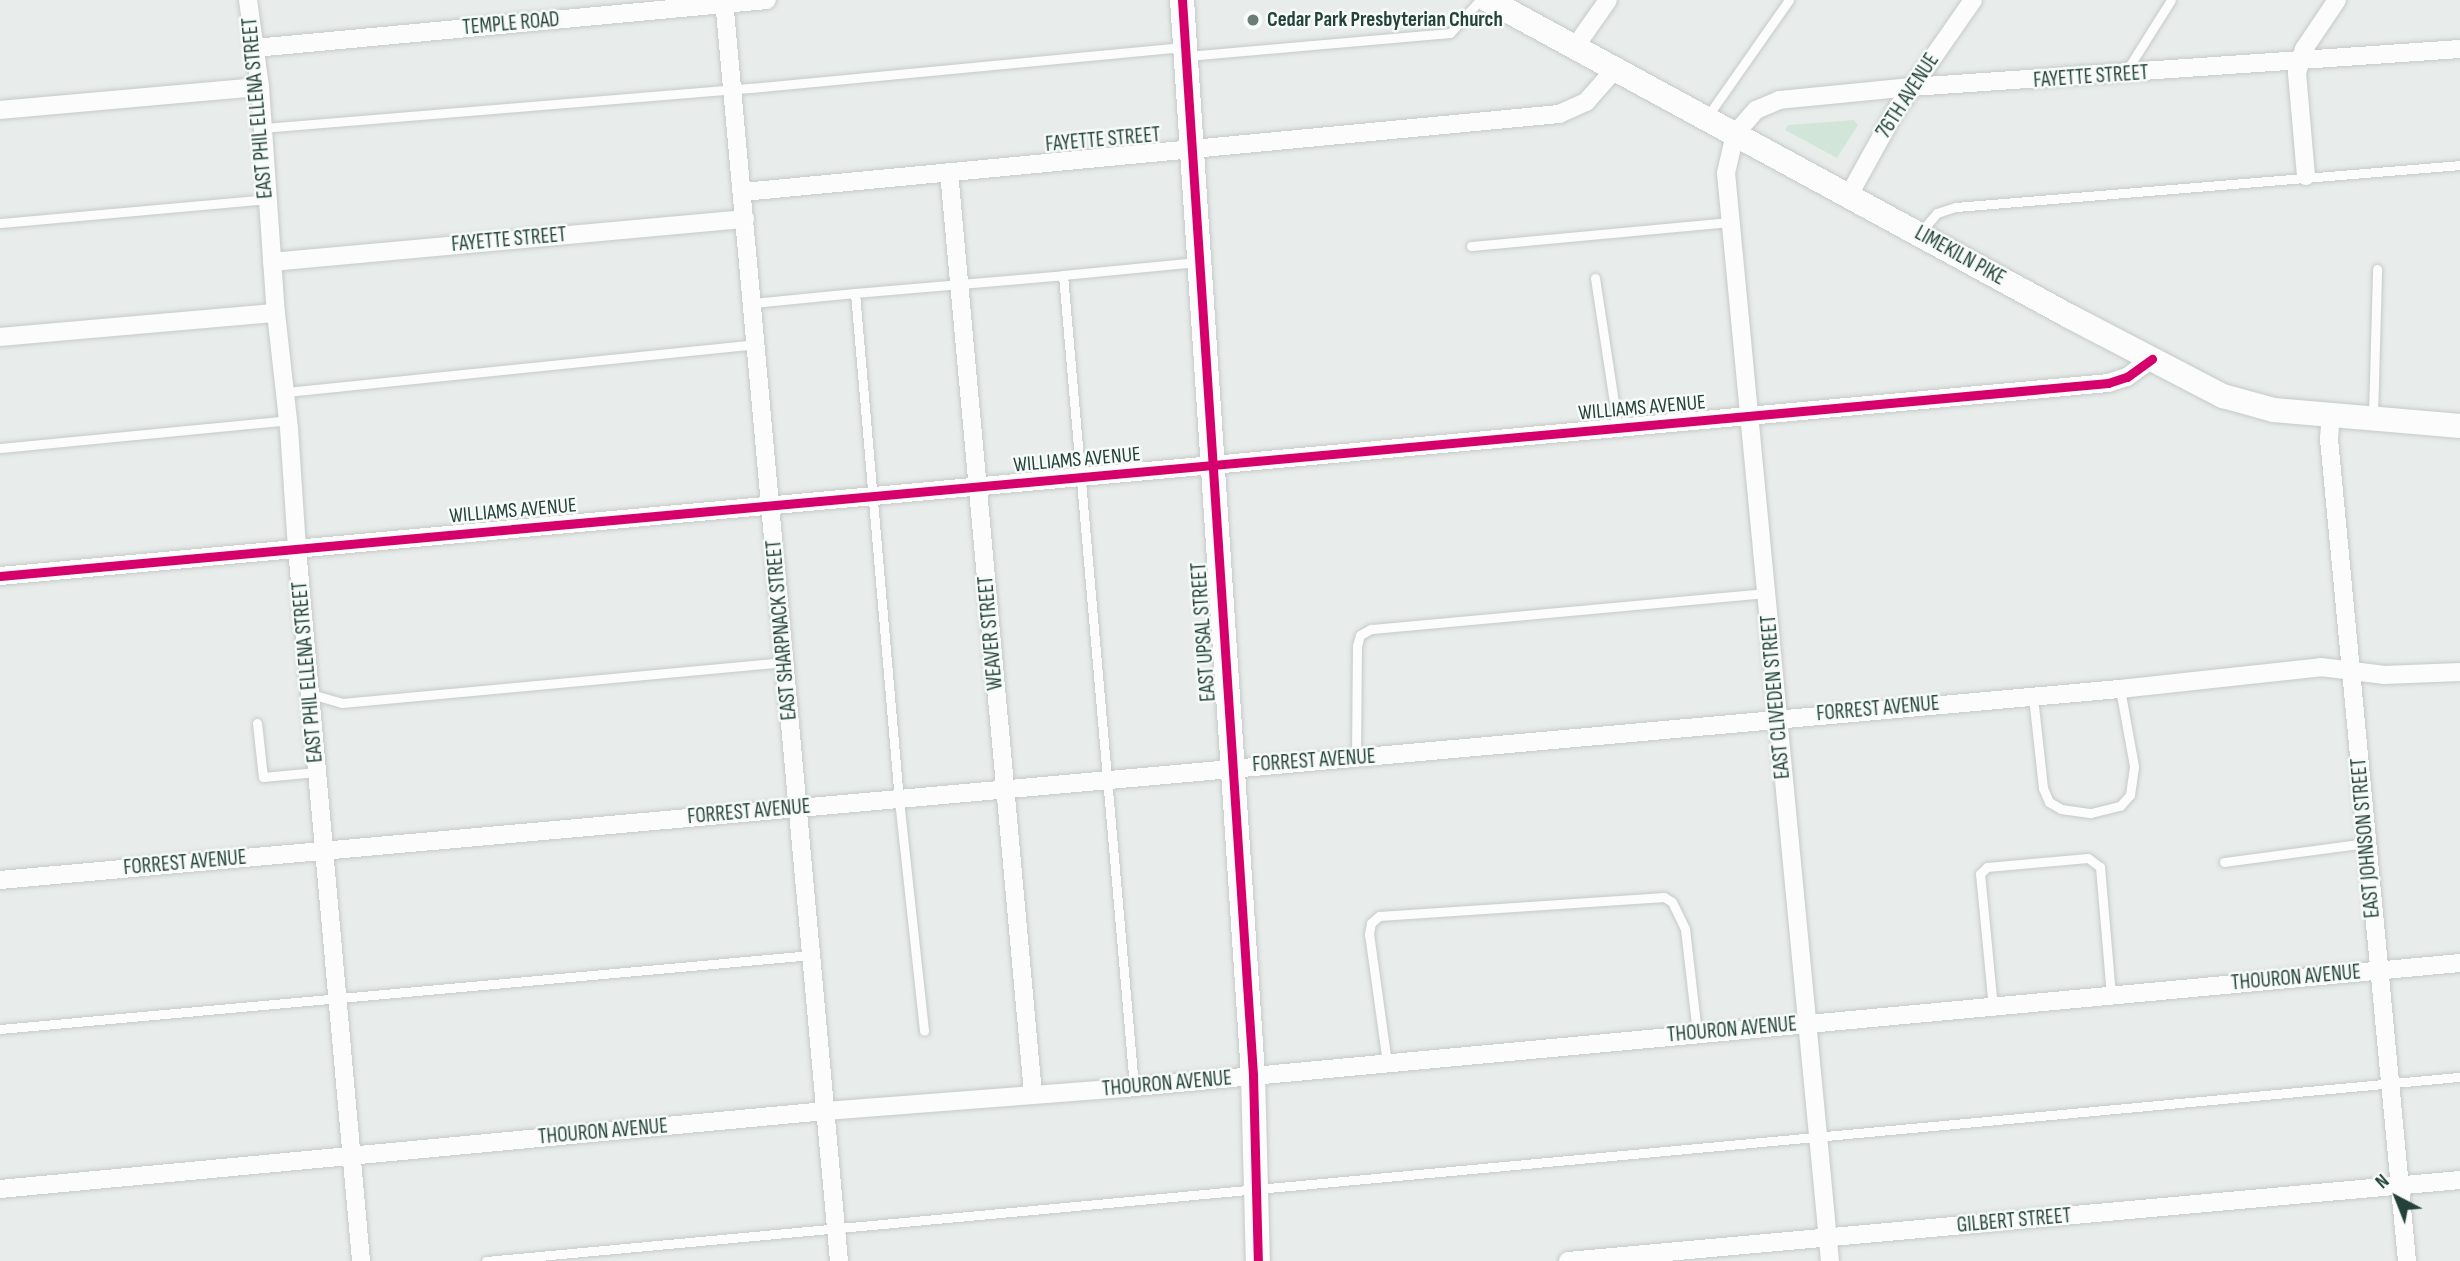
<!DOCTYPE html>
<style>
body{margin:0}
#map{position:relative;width:2460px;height:1261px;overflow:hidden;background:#e8edeb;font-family:"Sofia Sans Condensed",sans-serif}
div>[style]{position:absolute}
.green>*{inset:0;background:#d1e6d8}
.roads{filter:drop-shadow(0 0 2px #c5cac8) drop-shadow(0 0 2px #c5cac8)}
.lane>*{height:9px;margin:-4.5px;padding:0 4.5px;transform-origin:4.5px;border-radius:4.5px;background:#fcfcfc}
.street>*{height:18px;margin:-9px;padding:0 9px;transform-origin:9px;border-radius:9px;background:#fcfcfc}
.secondary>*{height:24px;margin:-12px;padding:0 12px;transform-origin:12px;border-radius:12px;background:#fcfcfc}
.cycleway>*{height:9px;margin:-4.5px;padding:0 4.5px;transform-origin:4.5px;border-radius:4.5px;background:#d6006c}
.dots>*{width:19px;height:19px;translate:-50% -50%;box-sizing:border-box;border:4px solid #f7fbf9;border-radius:50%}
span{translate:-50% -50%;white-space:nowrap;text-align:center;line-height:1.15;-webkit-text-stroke:5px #f7fbf9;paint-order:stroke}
.poi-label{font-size:21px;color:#24423a;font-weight:700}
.left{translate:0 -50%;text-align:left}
.street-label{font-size:21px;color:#24423a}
.north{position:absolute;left:2362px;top:1163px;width:70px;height:70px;-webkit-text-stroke:5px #f7fbf9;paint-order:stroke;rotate:318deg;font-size:19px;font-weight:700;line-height:28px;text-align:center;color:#24423a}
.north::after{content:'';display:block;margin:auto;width:24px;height:32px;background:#24423a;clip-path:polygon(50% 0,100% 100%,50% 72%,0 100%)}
</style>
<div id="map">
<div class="green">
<i style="clip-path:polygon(1854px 120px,1858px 125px,1837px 158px,1785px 130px,1788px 125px)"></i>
</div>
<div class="roads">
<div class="lane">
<i style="left:1187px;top:56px;width:264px;rotate:-5deg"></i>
<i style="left:1450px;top:33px;width:45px;rotate:-47.7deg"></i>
<i style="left:2125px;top:73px;width:86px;rotate:-57.8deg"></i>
<i style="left:1707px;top:117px;width:143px;rotate:-55deg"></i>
<i style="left:263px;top:128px;width:489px;rotate:-4.7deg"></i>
<i style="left:750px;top:88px;width:436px;rotate:-5.4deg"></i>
<i style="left:0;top:223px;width:268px;rotate:-5.1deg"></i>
<i style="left:1920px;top:233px;width:26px;rotate:-50deg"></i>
<i style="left:1937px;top:213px;width:20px;rotate:-18deg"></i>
<i style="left:1956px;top:207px;width:506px;rotate:-4.76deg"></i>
<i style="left:1471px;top:246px;width:261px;rotate:-5.3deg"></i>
<i style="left:1063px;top:275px;width:135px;rotate:-5.5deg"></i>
<i style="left:1595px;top:278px;width:152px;rotate:81.3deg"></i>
<i style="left:855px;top:293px;width:209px;rotate:-4.9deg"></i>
<i style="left:1063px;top:275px;width:815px;rotate:85deg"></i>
<i style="left:753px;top:303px;width:102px;rotate:-5.6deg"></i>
<i style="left:855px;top:293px;width:509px;rotate:85.04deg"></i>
<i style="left:899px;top:800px;width:232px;rotate:83.8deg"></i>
<i style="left:286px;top:392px;width:472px;rotate:-5.8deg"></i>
<i style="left:2373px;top:416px;width:147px;rotate:-88.4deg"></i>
<i style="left:0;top:448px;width:290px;rotate:-5.5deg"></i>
<i style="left:311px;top:694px;width:32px;rotate:16deg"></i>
<i style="left:342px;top:703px;width:445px;rotate:-5.3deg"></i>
<i style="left:2033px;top:697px;width:92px;rotate:83.7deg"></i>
<i style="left:2043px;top:788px;width:15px;rotate:67deg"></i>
<i style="left:2049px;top:802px;width:14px;rotate:30deg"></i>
<i style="left:2061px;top:809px;width:30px;rotate:8deg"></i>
<i style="left:2091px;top:813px;width:30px;rotate:-14deg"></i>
<i style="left:2120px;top:806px;width:15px;rotate:-48deg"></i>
<i style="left:2130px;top:795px;width:29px;rotate:-82deg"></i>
<i style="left:2134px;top:766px;width:78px;rotate:-100.3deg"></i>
<i style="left:257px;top:723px;width:54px;rotate:83.7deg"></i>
<i style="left:263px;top:777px;width:54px;rotate:-5.3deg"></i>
<i style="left:1356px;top:758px;width:112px;rotate:-89.5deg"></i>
<i style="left:1357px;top:646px;width:11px;rotate:-75deg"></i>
<i style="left:1360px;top:635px;width:13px;rotate:-29deg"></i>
<i style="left:1371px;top:629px;width:398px;rotate:-5.2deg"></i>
<i style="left:2224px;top:862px;width:143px;rotate:-7.6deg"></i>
<i style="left:1993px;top:1008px;width:135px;rotate:-95.5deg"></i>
<i style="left:1980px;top:874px;width:10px;rotate:-45deg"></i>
<i style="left:1987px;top:867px;width:101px;rotate:-5.1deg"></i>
<i style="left:2088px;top:858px;width:15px;rotate:37deg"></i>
<i style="left:2100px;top:867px;width:128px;rotate:85.1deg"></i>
<i style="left:0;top:1029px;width:815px;rotate:-5.21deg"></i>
<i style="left:1387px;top:1063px;width:130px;rotate:-97.9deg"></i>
<i style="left:1369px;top:934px;width:11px;rotate:-80deg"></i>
<i style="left:1371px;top:923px;width:11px;rotate:-41deg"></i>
<i style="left:1379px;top:916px;width:286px;rotate:-3.8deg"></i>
<i style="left:1664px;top:897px;width:9px;rotate:32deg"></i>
<i style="left:1672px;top:902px;width:30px;rotate:64deg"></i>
<i style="left:1685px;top:929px;width:105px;rotate:83.4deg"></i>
<i style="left:486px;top:1261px;width:1983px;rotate:-5.33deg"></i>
</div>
<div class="street">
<i style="left:248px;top:0;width:88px;rotate:82.1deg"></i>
<i style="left:260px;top:87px;width:227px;rotate:86deg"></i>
<i style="left:276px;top:313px;width:116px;rotate:83.6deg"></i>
<i style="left:289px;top:428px;width:121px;rotate:86.2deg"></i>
<i style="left:297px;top:549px;width:715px;rotate:84.86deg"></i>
<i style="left:724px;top:0;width:1266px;rotate:84.79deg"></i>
<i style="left:1575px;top:47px;width:57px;rotate:-54.9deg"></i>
<i style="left:255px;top:48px;width:514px;rotate:-5.36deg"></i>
<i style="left:0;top:110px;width:261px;rotate:-5.1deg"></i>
<i style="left:949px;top:172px;width:926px;rotate:84.79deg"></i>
<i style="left:2306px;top:176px;width:103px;rotate:-95deg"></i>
<i style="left:2297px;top:73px;width:25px;rotate:-74deg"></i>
<i style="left:2304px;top:49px;width:59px;rotate:-56deg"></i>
<i style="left:743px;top:192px;width:820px;rotate:-5.46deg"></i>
<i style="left:1559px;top:114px;width:30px;rotate:-24deg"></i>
<i style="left:1586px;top:102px;width:44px;rotate:-48.7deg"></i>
<i style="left:1849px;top:195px;width:95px;rotate:-61deg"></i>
<i style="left:1895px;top:112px;width:136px;rotate:-55.1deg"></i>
<i style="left:272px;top:262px;width:475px;rotate:-5.2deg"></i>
<i style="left:0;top:337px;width:277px;rotate:-5deg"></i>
<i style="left:2331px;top:415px;width:24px;rotate:95deg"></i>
<i style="left:2329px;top:439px;width:826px;rotate:84.58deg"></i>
<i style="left:0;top:576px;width:2117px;rotate:-5.23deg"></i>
<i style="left:2108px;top:383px;width:20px;rotate:-18deg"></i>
<i style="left:2127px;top:377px;width:31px;rotate:-36deg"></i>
<i style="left:0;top:880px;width:2129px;rotate:-5.15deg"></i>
<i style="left:2120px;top:689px;width:202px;rotate:-6.2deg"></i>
<i style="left:2321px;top:667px;width:64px;rotate:7.2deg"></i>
<i style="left:2384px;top:675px;width:76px;rotate:-2.3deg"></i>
<i style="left:0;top:1189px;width:829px;rotate:-5.4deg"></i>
<i style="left:825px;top:1111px;width:301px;rotate:-4.4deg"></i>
<i style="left:1125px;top:1088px;width:1341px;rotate:-5.35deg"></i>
<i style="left:1568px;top:1261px;width:896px;rotate:-5.19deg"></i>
<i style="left:1830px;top:1261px;width:1093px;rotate:-95.46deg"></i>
<i style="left:1726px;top:173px;width:40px;rotate:-77deg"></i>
<i style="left:1735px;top:134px;width:32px;rotate:-49deg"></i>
<i style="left:1756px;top:110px;width:25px;rotate:-23deg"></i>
<i style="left:1779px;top:100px;width:134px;rotate:-5.6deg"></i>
<i style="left:1912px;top:87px;width:549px;rotate:-3.97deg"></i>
</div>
<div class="secondary">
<i style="left:1182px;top:0;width:1077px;rotate:86.22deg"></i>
<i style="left:1253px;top:1075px;width:186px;rotate:88.5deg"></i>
<i style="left:1488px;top:0;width:661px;rotate:28.54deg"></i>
<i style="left:2069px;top:316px;width:174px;rotate:27.5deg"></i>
<i style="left:2223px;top:396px;width:53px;rotate:15.4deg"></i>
<i style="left:2274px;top:410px;width:187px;rotate:4.9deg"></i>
</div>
</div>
<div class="cycleway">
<i style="left:1182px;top:0;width:1077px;rotate:86.22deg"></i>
<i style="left:1253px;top:1075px;width:186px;rotate:88.5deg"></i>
<i style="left:0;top:576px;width:2117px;rotate:-5.23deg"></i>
<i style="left:2108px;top:383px;width:20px;rotate:-18deg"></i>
<i style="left:2127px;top:377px;width:31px;rotate:-36deg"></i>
</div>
<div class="dots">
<i style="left:1253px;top:20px;background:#697e78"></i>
</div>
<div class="poi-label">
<span class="left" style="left:1267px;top:20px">Cedar Park Presbyterian Church</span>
</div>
<div class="street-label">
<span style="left:511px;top:24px;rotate:-5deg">TEMPLE ROAD</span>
<span style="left:2091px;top:77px;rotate:-4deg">FAYETTE STREET</span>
<span style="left:1908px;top:96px;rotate:-57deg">76TH AVENUE</span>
<span style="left:258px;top:108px;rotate:-95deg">EAST PHIL ELLENA STREET</span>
<span style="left:1103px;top:140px;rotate:-5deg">FAYETTE STREET</span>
<span style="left:509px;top:240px;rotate:-5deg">FAYETTE STREET</span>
<span style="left:1960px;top:256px;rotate:29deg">LIMEKILN PIKE</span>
<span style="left:1642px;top:408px;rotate:-5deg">WILLIAMS AVENUE</span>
<span style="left:1077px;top:460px;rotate:-5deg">WILLIAMS AVENUE</span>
<span style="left:513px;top:511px;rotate:-5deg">WILLIAMS AVENUE</span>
<span style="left:782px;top:630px;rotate:-95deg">EAST SHARPNACK STREET</span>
<span style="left:1204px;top:632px;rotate:-94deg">EAST UPSAL STREET</span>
<span style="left:991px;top:633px;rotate:-95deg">WEAVER STREET</span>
<span style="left:308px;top:672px;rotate:-95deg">EAST PHIL ELLENA STREET</span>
<span style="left:1776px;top:697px;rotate:-95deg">EAST CLIVEDEN STREET</span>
<span style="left:1878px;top:709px;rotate:-5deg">FORREST AVENUE</span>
<span style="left:1314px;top:761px;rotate:-4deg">FORREST AVENUE</span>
<span style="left:749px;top:812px;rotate:-5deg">FORREST AVENUE</span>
<span style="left:2366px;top:838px;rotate:-95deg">EAST JOHNSON STREET</span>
<span style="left:185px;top:863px;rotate:-5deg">FORREST AVENUE</span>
<span style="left:2296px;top:978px;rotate:-5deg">THOURON AVENUE</span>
<span style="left:1732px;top:1030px;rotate:-5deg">THOURON AVENUE</span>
<span style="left:1167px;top:1084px;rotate:-5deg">THOURON AVENUE</span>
<span style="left:603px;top:1132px;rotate:-5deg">THOURON AVENUE</span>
<span style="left:2014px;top:1221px;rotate:-5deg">GILBERT STREET</span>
</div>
<div class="north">N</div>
</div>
